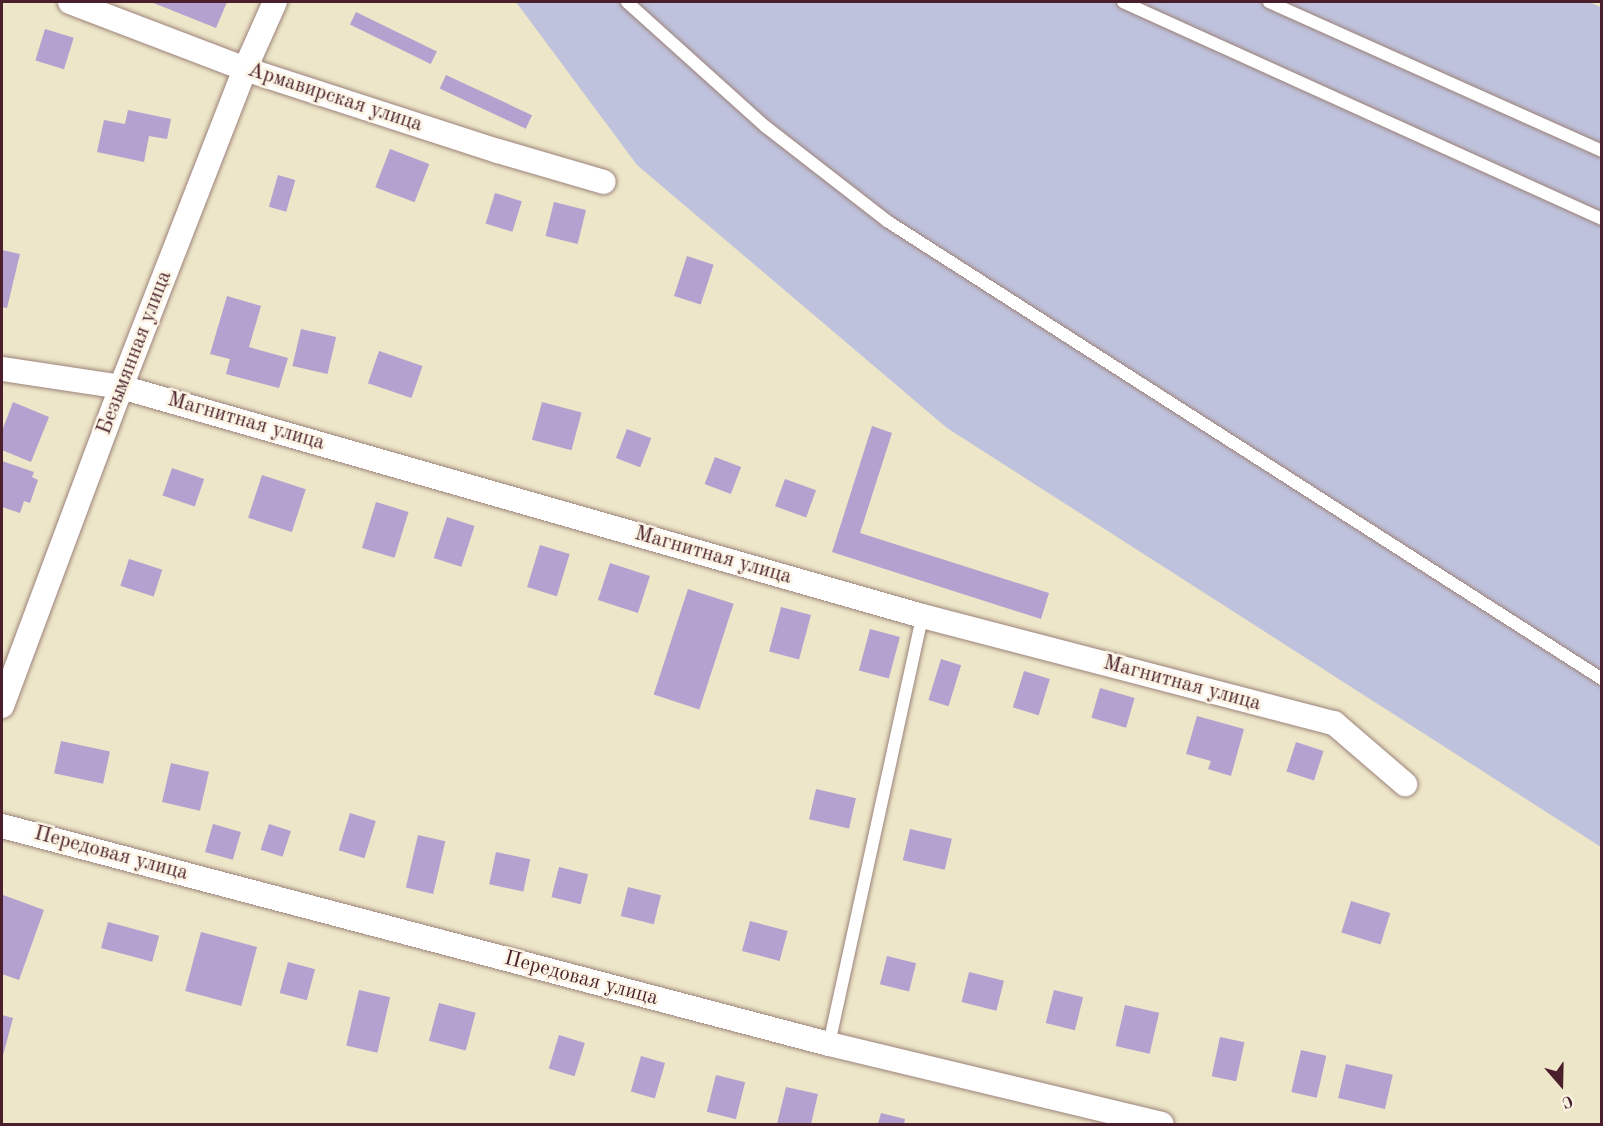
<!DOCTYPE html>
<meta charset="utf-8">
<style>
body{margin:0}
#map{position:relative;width:1603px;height:1126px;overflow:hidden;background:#ede6c8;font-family:"Old Standard TT",serif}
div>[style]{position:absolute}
.industrial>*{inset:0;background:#bfc2dd}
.building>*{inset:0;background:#b5a1cf;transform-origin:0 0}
.roads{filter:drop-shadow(0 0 2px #9c827a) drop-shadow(0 0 2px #9c827a)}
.lane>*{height:12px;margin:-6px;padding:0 6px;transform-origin:6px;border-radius:6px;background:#fff}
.street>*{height:24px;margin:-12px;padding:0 12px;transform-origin:12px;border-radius:12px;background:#fff}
span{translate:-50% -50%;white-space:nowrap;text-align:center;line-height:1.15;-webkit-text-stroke:5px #fcf5e5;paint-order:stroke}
.street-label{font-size:21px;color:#4a1f2b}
.frame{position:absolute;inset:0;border:3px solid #4a1f2b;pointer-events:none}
.north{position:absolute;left:1531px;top:1054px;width:60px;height:60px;-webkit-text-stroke:4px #fcf5e5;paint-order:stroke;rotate:160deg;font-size:16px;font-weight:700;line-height:24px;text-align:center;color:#4a1f2b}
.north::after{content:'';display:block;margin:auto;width:21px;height:27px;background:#4a1f2b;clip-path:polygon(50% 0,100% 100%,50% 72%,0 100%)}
</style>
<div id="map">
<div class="industrial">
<i style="clip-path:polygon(516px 2px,1588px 2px,1601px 7px,1601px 847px,947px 428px,637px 165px)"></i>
</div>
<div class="building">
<i style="clip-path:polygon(151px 2px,227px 2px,216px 28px)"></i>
<i style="left:356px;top:12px;width:90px;height:14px;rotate:26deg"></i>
<i style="left:45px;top:29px;width:30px;height:33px;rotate:17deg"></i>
<i style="left:446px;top:75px;width:95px;height:15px;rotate:25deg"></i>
<i style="clip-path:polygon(128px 110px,171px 119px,167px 139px,149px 136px,144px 162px,97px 152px,104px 120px,125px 124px)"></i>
<i style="left:390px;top:149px;width:42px;height:41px;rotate:21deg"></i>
<i style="left:278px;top:175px;width:18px;height:33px;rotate:16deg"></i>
<i style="left:495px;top:193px;width:28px;height:32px;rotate:17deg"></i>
<i style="left:554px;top:202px;width:33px;height:35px;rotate:14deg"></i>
<i style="clip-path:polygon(2px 250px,20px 254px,7px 308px,2px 307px)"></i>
<i style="left:687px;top:256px;width:28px;height:42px;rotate:18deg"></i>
<i style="clip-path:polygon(227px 296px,261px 306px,249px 347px,288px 358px,279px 388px,226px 374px,230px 359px,210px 354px)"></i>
<i style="left:301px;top:329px;width:36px;height:38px;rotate:13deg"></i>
<i style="left:379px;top:351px;width:46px;height:34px;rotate:19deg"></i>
<i style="clip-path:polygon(13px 402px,49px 417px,31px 462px,2px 450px,2px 431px)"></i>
<i style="left:542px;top:402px;width:41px;height:39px;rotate:15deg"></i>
<i style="clip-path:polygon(872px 426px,892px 433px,860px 533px,1049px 593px,1041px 619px,832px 552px)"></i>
<i style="left:627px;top:429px;width:26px;height:31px;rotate:21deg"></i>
<i style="left:715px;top:457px;width:28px;height:29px;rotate:21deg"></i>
<i style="clip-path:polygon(2px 461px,34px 472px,32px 477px,38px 480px,30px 503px,24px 501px,20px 513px,2px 507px)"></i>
<i style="left:172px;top:468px;width:34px;height:29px;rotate:19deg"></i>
<i style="left:262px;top:475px;width:46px;height:45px;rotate:18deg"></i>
<i style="left:785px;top:479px;width:33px;height:29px;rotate:20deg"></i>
<i style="left:376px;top:502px;width:34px;height:48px;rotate:17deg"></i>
<i style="left:447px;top:517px;width:29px;height:43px;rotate:18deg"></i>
<i style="left:540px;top:545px;width:31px;height:44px;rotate:17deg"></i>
<i style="left:129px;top:559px;width:35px;height:28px;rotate:18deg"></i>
<i style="left:610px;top:563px;width:42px;height:39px;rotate:18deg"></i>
<i style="left:688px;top:589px;width:48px;height:111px;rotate:18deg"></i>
<i style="left:781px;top:607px;width:31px;height:46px;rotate:15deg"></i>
<i style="left:870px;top:629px;width:31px;height:43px;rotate:15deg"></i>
<i style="left:941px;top:659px;width:21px;height:43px;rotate:17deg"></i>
<i style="left:1024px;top:671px;width:27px;height:38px;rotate:17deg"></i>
<i style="left:1100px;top:688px;width:36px;height:31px;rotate:16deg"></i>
<i style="clip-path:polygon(1197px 716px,1244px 729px,1231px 776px,1208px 769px,1211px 761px,1186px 754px)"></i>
<i style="left:61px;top:741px;width:50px;height:33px;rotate:12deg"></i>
<i style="left:1296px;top:742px;width:29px;height:31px;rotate:18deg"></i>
<i style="left:171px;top:763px;width:39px;height:40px;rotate:13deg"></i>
<i style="left:816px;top:789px;width:41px;height:31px;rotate:13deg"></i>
<i style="left:350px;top:813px;width:27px;height:39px;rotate:17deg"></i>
<i style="left:213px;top:824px;width:29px;height:29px;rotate:16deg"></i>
<i style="left:269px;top:824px;width:23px;height:27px;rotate:18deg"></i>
<i style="left:910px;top:829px;width:43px;height:32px;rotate:13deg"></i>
<i style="left:418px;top:835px;width:28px;height:54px;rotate:13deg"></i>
<i style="left:496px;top:852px;width:35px;height:33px;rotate:12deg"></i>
<i style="left:559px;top:867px;width:30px;height:31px;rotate:14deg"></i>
<i style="left:628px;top:887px;width:34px;height:30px;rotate:14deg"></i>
<i style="clip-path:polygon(3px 895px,44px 910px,19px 980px,2px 974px)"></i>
<i style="left:1351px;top:901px;width:41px;height:33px;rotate:17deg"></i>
<i style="left:750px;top:921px;width:39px;height:31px;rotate:15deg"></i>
<i style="left:108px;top:922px;width:53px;height:27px;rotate:15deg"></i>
<i style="left:201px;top:932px;width:58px;height:61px;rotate:15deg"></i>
<i style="left:887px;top:956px;width:30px;height:29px;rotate:14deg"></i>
<i style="left:288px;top:962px;width:28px;height:32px;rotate:15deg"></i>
<i style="left:969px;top:972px;width:36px;height:31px;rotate:14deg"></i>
<i style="left:359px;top:990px;width:32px;height:57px;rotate:13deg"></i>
<i style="left:1054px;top:990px;width:30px;height:34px;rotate:14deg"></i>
<i style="left:439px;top:1003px;width:38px;height:39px;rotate:15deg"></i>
<i style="left:1125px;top:1005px;width:35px;height:42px;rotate:13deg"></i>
<i style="clip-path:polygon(2px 1015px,13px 1018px,2px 1059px)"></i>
<i style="left:559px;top:1035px;width:27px;height:35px;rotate:17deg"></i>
<i style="left:1220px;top:1037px;width:25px;height:40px;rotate:12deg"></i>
<i style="left:1301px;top:1050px;width:26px;height:43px;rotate:13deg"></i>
<i style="left:641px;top:1056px;width:25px;height:37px;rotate:16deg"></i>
<i style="left:1346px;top:1064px;width:48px;height:35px;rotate:13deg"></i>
<i style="left:716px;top:1075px;width:30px;height:38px;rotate:14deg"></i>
<i style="clip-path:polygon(786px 1087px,818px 1094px,811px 1124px,777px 1124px)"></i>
<i style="clip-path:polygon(881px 1113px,905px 1119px,904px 1124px,878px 1124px)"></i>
</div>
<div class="roads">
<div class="lane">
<i style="left:627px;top:2px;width:187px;rotate:42deg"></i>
<i style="left:766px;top:127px;width:153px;rotate:37.8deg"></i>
<i style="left:887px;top:221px;width:849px;rotate:32.64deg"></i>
<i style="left:1123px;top:2px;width:526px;rotate:24.37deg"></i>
<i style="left:1269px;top:2px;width:365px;rotate:24.1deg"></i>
<i style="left:829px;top:1044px;width:438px;rotate:-77.7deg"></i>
</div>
<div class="street">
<i style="left:70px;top:2px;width:187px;rotate:20.9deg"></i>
<i style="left:245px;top:69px;width:266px;rotate:18deg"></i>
<i style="left:498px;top:151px;width:110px;rotate:16.3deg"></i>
<i style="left:2px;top:369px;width:120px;rotate:8.6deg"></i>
<i style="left:121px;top:387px;width:833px;rotate:15.95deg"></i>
<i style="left:922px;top:616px;width:426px;rotate:14.6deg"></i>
<i style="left:1334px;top:723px;width:94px;rotate:40.7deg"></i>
<i style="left:2px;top:706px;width:340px;rotate:-69.5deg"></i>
<i style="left:121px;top:387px;width:341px;rotate:-68.7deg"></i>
<i style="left:245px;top:69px;width:73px;rotate:-65.9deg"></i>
<i style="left:2px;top:826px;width:855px;rotate:14.77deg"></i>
<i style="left:829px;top:1044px;width:342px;rotate:13.5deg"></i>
</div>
</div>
<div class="street-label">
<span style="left:335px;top:98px;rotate:18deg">Армавирская улица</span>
<span style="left:135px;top:353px;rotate:-69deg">Безымянная улица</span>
<span style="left:246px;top:422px;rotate:16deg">Магнитная улица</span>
<span style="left:713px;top:556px;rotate:16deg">Магнитная улица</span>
<span style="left:1182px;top:684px;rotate:15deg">Магнитная улица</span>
<span style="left:111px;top:854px;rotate:15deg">Передовая улица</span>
<span style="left:581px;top:979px;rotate:15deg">Передовая улица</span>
</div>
<div class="frame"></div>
<div class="north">С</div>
</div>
